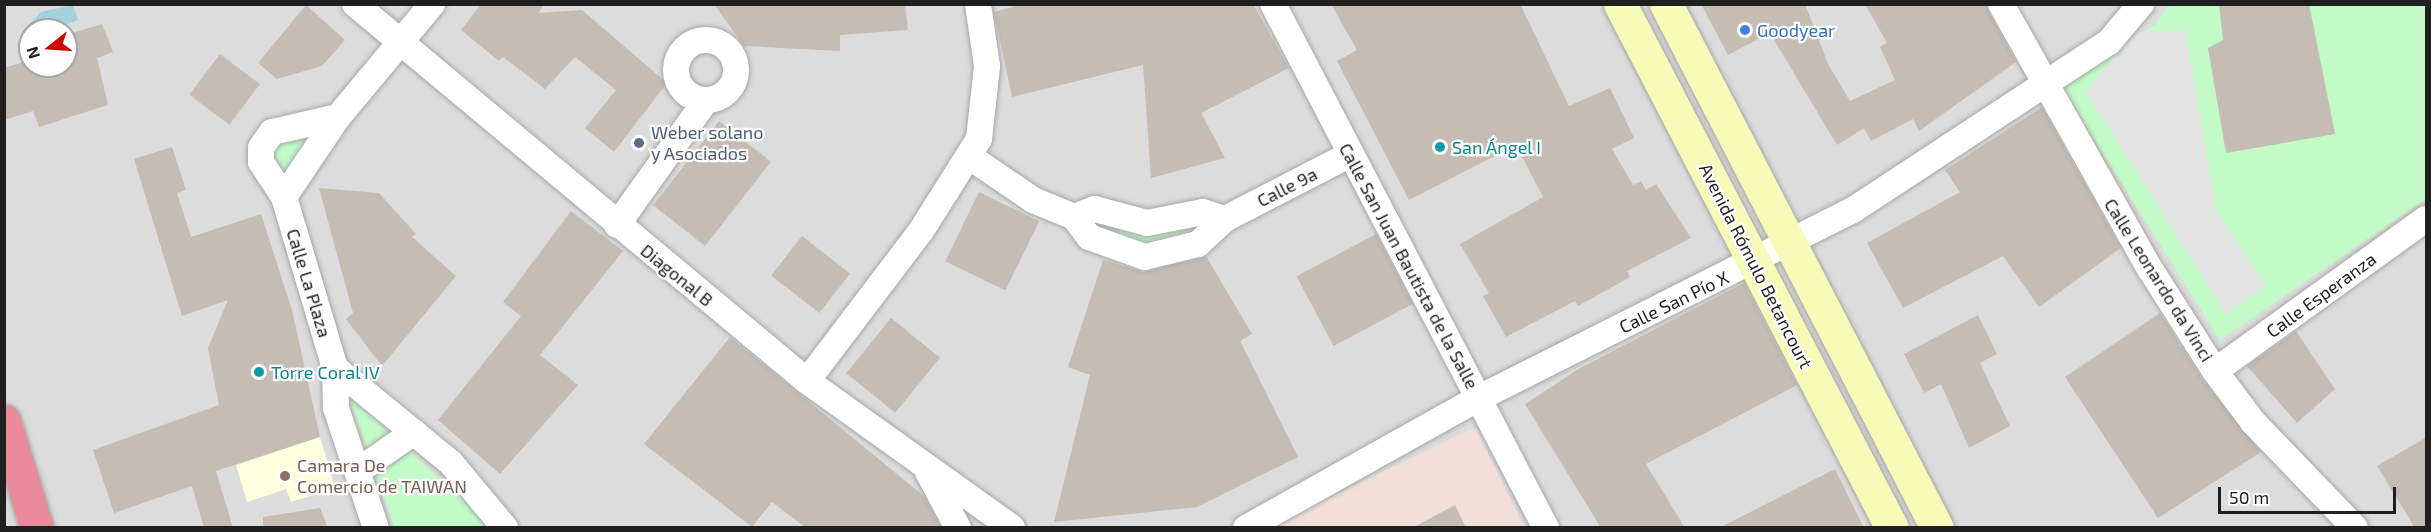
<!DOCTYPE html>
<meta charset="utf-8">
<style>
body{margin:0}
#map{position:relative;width:2431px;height:532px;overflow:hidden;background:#f0ede5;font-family:"Exo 2",sans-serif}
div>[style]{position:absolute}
.residential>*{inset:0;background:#dddcdc}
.education>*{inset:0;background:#feffdf}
.military>*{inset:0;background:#f2e0d8}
.park>*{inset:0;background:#c2fbc7}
.parking>*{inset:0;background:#e3e3e3}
.water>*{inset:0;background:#a5d1df}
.building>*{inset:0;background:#c5bcb4;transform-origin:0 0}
.roads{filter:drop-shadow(0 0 2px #a6a6a6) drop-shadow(0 0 2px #a6a6a6)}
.street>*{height:26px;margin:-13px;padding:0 13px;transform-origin:13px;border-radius:13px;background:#fff}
.street>.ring{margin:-13px;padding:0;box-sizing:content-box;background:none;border:26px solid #fff;border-radius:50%}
.secondary>*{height:33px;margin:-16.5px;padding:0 16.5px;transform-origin:16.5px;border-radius:16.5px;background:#f6fbb8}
.highway>*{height:33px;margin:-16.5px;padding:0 16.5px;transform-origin:16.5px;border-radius:16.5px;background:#e98b9b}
.dots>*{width:16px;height:16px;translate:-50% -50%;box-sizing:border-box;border:3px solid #fff;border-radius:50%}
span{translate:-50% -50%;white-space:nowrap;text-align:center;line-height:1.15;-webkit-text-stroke:4.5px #fff;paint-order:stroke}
.shop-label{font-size:18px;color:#366cbe}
.left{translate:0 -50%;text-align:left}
.service-label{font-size:18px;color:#4e5e75}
.culture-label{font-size:18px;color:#0d838f}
.street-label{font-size:18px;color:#1f1f1f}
.education-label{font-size:18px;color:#785e54}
.frame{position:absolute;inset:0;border:6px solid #1f1f1f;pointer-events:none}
.north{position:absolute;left:18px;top:18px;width:60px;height:60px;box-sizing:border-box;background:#fff;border:2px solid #a5a5a5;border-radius:50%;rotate:253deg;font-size:16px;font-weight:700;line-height:24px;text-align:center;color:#1f1f1f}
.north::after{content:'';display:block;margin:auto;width:21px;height:27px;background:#ce0400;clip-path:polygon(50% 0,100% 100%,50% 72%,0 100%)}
.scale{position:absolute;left:2218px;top:487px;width:178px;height:27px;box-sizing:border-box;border:3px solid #1f1f1f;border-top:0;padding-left:8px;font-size:18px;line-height:21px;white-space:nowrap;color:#1f1f1f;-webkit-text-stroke:4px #fff;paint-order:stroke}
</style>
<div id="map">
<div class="residential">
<i style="clip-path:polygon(evenodd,5px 5px,2426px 5px,2426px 527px,5px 527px,5px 5px,30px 30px,66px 30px,66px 66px,30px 66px,30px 30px)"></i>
</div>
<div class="education">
<i style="clip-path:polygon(320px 437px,335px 488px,291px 502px,286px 489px,247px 502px,236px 465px)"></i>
</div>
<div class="military">
<i style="clip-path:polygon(1475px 427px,1525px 527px,1267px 528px)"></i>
</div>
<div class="park">
<i style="clip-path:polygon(2169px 5px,2426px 5px,2426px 199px,2220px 340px,2060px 85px,2155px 25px)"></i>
<i style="clip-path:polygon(319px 133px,287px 185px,268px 155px,277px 138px)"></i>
<i style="clip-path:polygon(1089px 218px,1145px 225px,1209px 226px,1153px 253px,1120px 242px)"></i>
<i style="clip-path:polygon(347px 393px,492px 527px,394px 527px)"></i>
</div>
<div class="parking">
<i style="clip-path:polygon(2185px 30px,2216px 210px,2266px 286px,2226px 314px,2086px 91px,2136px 32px)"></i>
</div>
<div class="water">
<i style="clip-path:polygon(73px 5px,78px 20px,53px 30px,25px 29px,41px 12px)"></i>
</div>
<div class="building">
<i style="clip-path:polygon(481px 4px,545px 4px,538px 13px,582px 10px,667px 83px,614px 152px,585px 128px,616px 90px,575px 57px,545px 89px,503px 57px,499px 61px,461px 30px)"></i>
<i style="clip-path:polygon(714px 4px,905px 4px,908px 30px,840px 35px,840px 51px,744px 46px)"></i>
<i style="clip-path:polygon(1023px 4px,1253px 4px,1289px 68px,1201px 113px,1225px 158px,1151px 178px,1143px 65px,1012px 97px,994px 12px)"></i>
<i style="clip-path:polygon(1331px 4px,1520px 4px,1569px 106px,1610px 88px,1634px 138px,1612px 149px,1633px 185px,1641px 181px,1646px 190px,1656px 184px,1691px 238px,1627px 271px,1630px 277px,1578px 306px,1575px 301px,1506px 337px,1483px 296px,1489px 293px,1460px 244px,1543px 197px,1516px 145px,1409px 200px,1337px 61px,1357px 50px)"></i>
<i style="clip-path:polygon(1701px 4px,1805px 4px,1828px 64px,1850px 101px,1895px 80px,1880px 47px,1887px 43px,1865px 4px,1985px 4px,2016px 62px,1919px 131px,1913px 119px,1871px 141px,1864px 128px,1837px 145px,1770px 33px,1728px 55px)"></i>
<i style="clip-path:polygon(2219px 4px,2309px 4px,2335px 134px,2226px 153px,2208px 48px,2223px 40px)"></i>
<i style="clip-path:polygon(306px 5px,345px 40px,322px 66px,277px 79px,258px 63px)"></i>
<i style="clip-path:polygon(102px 24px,113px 52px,97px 58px,108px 105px,39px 127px,33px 111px,4px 120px,4px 68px,30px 60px,30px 66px,66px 66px,66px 35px)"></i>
<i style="left:220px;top:54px;width:50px;height:51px;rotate:37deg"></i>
<i style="clip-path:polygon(2042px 107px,2121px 248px,2039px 307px,2003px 256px,1903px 308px,1867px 243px,1960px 192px,1945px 170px)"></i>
<i style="left:719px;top:121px;width:66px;height:107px;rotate:38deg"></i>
<i style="clip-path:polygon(172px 147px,186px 190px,177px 193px,191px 237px,261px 214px,292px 310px,320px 437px,216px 471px,233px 528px,204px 528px,192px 486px,114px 513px,93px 450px,219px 405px,208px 348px,228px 300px,182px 316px,134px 159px)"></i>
<i style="clip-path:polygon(319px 188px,379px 193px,416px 234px,412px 237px,456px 276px,382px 366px,346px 319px,353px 313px)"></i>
<i style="left:979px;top:192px;width:67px;height:77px;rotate:26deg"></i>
<i style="clip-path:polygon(571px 211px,623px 251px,540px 355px,578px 385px,500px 474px,438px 420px,521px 316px,503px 302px)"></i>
<i style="left:1376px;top:234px;width:79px;height:90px;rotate:62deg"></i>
<i style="left:802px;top:236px;width:61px;height:50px;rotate:38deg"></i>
<i style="clip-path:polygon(1206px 256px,1252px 334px,1240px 341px,1298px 457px,1197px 507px,1054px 522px,1090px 375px,1068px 367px,1103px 260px,1144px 272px)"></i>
<i style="clip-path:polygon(1744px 283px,1797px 385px,1646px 464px,1685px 528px,1601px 528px,1525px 404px,1580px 368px)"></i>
<i style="clip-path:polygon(2160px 313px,2203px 380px,2261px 452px,2158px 518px,2065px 377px)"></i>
<i style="clip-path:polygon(1978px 315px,1997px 354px,1980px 363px,2010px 426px,1969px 448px,1941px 384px,1924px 393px,1904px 354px)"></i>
<i style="left:891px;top:318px;width:63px;height:71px;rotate:39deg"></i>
<i style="clip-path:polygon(2296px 331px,2335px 389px,2297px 423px,2247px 366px)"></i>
<i style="clip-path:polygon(730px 337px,925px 497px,941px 528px,806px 528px,772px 502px,752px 527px,644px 444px)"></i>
<i style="clip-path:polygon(2427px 437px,2427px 528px,2415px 528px,2377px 466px)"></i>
<i style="clip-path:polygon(1835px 469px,1864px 528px,1719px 528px)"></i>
<i style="clip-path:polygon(1455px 505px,1466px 528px,1412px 528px)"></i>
<i style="clip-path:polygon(320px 508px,328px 528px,263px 528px,263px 517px)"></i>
</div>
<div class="roads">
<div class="street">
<i style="left:355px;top:4px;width:589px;rotate:39.83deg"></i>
<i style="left:807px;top:381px;width:252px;rotate:35.6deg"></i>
<i style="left:1273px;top:4px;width:591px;rotate:62.48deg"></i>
<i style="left:2001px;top:4px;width:304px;rotate:60.7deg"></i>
<i style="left:2150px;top:269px;width:121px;rotate:57.5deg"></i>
<i style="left:2215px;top:371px;width:64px;rotate:53.3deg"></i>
<i style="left:2253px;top:422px;width:147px;rotate:46.1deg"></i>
<i class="ring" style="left:676px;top:40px;width:34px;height:34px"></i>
<i style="left:338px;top:117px;width:68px;rotate:167.2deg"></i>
<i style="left:272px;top:132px;width:19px;rotate:125deg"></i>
<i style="left:261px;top:148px;width:14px;rotate:90deg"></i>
<i style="left:261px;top:162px;width:42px;rotate:56.7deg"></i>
<i style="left:284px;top:197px;width:178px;rotate:73.4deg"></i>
<i style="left:335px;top:368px;width:40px;rotate:88.6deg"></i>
<i style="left:336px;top:408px;width:126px;rotate:71.6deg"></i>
<i style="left:970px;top:157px;width:76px;rotate:34.3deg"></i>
<i style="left:1033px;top:200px;width:44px;rotate:22.5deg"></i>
<i style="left:1074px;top:217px;width:25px;rotate:53deg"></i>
<i style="left:1089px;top:237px;width:59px;rotate:19.7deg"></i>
<i style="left:1145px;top:257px;width:55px;rotate:-13.8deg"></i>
<i style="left:1198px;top:244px;width:37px;rotate:-43deg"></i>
<i style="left:1225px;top:219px;width:140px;rotate:-27.3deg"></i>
<i style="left:284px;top:197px;width:97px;rotate:-56deg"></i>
<i style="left:338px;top:117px;width:147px;rotate:-50.2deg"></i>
<i style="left:1074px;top:217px;width:22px;rotate:-21deg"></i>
<i style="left:1095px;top:209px;width:54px;rotate:15.1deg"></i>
<i style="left:1147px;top:223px;width:57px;rotate:-11.1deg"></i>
<i style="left:1203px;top:212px;width:23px;rotate:18deg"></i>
<i style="left:617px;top:225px;width:153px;rotate:-54.5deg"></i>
<i style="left:335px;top:368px;width:150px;rotate:39.3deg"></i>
<i style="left:451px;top:463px;width:85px;rotate:50.3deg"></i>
<i style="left:2215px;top:371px;width:260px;rotate:-35.8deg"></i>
<i style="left:807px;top:381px;width:188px;rotate:-52.8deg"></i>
<i style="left:921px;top:231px;width:109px;rotate:-57.8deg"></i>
<i style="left:979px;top:139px;width:73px;rotate:-83.7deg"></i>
<i style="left:987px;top:66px;width:63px;rotate:-98.3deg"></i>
<i style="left:358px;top:471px;width:68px;rotate:-34.9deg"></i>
<i style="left:928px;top:472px;width:64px;rotate:61.8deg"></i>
<i style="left:1246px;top:528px;width:267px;rotate:-29.2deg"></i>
<i style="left:1479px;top:398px;width:419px;rotate:-26.7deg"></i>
<i style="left:1853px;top:210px;width:306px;rotate:-33.3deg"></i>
<i style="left:2109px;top:42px;width:50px;rotate:-49.9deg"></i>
</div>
<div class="secondary">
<i style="left:1620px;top:4px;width:590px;rotate:62.57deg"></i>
<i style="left:1666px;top:4px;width:590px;rotate:62.65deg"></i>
</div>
<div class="highway">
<i style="left:4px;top:421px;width:112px;rotate:72.9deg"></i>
</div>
</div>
<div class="dots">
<i style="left:1745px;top:30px;background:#3f7fe0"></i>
<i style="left:639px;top:143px;background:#5c6f8a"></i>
<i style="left:1440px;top:147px;background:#0f9aa8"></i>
<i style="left:259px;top:372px;background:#0f9aa8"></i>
<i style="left:285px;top:476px;background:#8d6e63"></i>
</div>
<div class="shop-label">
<span class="left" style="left:1757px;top:30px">Goodyear</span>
</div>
<div class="service-label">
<span class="left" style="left:651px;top:143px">Weber solano<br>y Asociados</span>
</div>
<div class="culture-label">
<span class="left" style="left:1452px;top:147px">San Ángel I</span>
<span class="left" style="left:271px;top:372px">Torre Coral IV</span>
</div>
<div class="street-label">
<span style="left:1287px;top:187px;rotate:-27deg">Calle 9a</span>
<span style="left:1409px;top:266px;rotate:62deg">Calle San Juan Bautista de la Salle</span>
<span style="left:1756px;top:266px;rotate:63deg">Avenida Rómulo Betancourt</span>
<span style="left:677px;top:275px;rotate:39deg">Diagonal B</span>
<span style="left:2159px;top:280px;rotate:58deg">Calle Leonardo da Vinci</span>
<span style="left:309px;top:283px;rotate:73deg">Calle La Plaza</span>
<span style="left:2321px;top:295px;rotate:-36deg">Calle Esperanza</span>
<span style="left:1674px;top:302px;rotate:-26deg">Calle San Pío X</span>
</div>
<div class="education-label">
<span class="left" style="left:297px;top:476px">Camara De<br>Comercio de TAIWAN</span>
</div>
<div class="frame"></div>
<div class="north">N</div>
<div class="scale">50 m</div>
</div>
